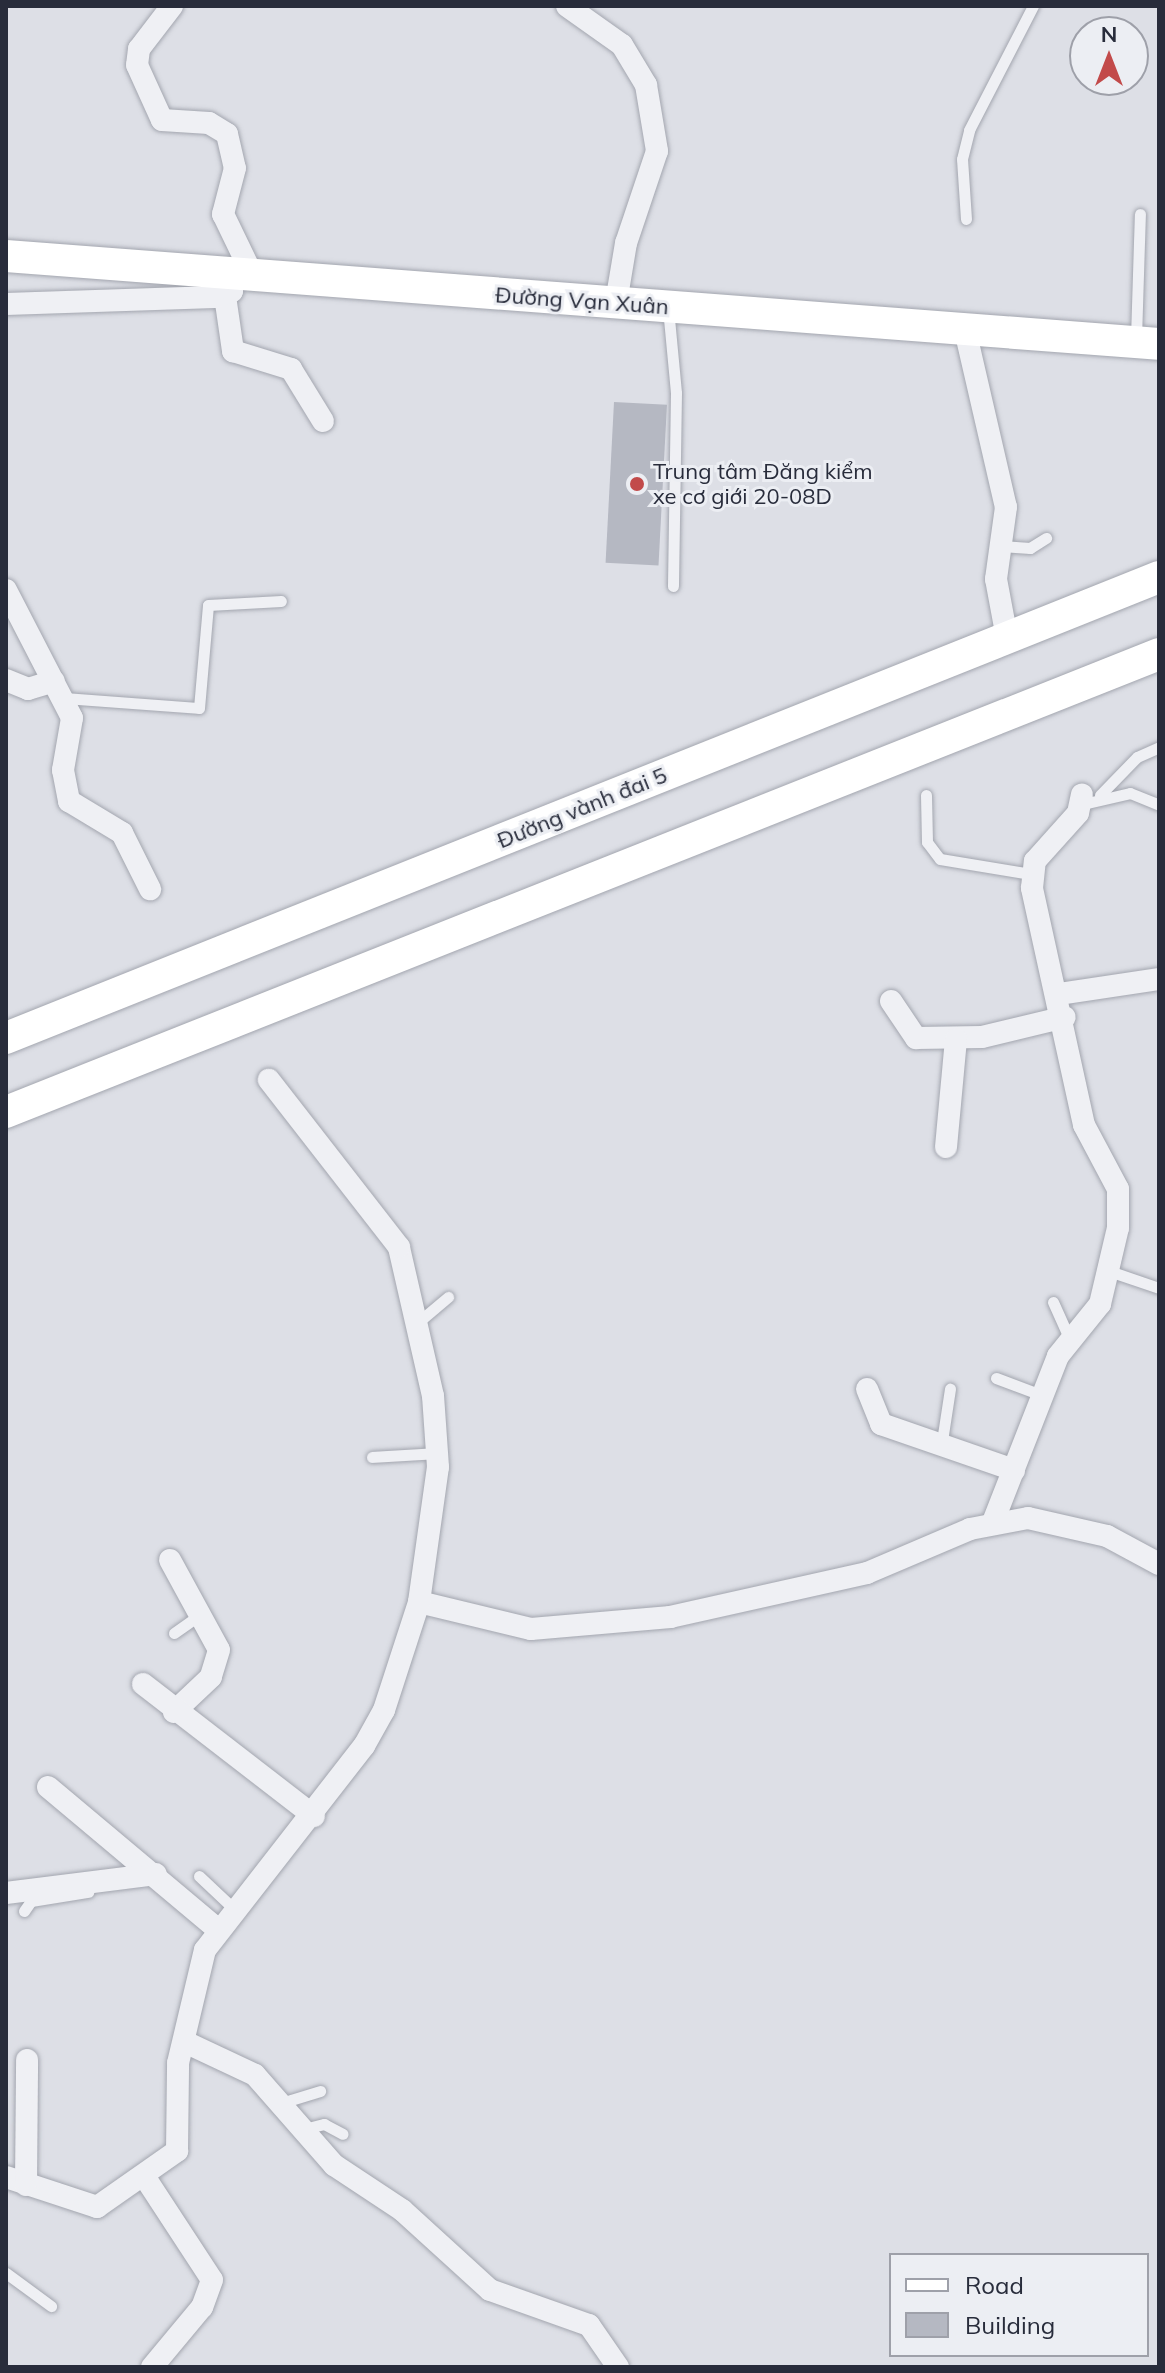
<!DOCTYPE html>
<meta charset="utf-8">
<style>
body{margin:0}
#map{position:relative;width:1165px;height:2373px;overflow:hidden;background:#dddfe6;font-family:Mulish,sans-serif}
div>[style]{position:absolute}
.building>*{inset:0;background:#b5b8c2;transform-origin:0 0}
.roads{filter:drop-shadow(0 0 2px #a3a6af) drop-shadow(0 0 2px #a3a6af)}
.lane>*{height:11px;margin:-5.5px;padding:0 5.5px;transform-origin:5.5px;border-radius:5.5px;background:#eff0f4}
.street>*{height:22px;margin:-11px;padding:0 11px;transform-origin:11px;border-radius:11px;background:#eff0f4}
.secondary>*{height:32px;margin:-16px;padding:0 16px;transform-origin:16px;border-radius:16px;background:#fff}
.dots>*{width:22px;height:22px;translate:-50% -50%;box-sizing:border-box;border:4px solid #eceef3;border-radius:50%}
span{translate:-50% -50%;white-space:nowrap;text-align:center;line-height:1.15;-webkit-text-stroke:6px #eceef3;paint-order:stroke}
.street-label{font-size:22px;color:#282c3b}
.poi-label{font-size:22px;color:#282c3b}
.left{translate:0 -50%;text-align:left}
.frame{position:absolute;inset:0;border:8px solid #282c3b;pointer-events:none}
.legend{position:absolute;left:889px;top:2253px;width:260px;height:104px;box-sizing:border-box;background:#eceef3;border:2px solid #9ea0a9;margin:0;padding:10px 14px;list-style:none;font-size:24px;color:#282c3b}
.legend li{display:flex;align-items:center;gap:16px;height:40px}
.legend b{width:40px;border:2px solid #9ea0a9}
.north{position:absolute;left:1069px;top:16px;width:80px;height:80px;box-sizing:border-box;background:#eceef3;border:2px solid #9ea0a9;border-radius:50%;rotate:0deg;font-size:22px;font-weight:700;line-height:32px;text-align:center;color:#282c3b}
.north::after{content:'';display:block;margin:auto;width:28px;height:36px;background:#c24a4a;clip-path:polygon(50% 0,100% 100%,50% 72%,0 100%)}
</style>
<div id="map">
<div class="building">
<i style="left:614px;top:402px;width:53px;height:161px;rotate:3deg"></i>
</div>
<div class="roads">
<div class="lane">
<i style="left:966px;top:219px;width:60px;rotate:-93.8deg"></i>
<i style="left:962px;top:159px;width:30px;rotate:-76deg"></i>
<i style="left:969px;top:130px;width:140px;rotate:-62.7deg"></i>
<i style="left:668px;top:308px;width:85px;rotate:84.6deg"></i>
<i style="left:676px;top:393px;width:193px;rotate:90.9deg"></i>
<i style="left:1136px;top:338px;width:124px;rotate:-88.2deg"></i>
<i style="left:1001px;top:546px;width:29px;rotate:4deg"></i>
<i style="left:1030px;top:548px;width:19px;rotate:-32deg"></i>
<i style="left:63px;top:698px;width:136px;rotate:4.2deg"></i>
<i style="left:199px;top:708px;width:103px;rotate:-85deg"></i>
<i style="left:208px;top:605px;width:73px;rotate:-3.1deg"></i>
<i style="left:926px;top:795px;width:47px;rotate:88.8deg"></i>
<i style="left:927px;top:842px;width:21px;rotate:53deg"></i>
<i style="left:940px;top:859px;width:92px;rotate:9.4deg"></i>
<i style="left:1100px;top:795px;width:53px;rotate:-45.8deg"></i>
<i style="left:1137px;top:757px;width:24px;rotate:-24deg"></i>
<i style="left:1083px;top:804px;width:48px;rotate:-13.2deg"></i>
<i style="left:1130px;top:793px;width:31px;rotate:22deg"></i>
<i style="left:1112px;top:1272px;width:50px;rotate:18.8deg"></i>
<i style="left:1053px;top:1302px;width:42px;rotate:65.9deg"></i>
<i style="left:416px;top:1324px;width:42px;rotate:-40.2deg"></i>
<i style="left:996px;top:1378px;width:48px;rotate:20.7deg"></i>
<i style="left:942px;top:1441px;width:53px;rotate:-81.3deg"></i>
<i style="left:372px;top:1457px;width:65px;rotate:-3.5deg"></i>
<i style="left:174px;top:1633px;width:33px;rotate:-35deg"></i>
<i style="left:199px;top:1876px;width:47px;rotate:43.3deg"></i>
<i style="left:24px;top:1911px;width:12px;rotate:-55deg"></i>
<i style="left:31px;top:1901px;width:58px;rotate:-9deg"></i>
<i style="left:281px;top:2103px;width:41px;rotate:-17.1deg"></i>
<i style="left:300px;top:2130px;width:25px;rotate:-14deg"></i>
<i style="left:324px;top:2124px;width:21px;rotate:28deg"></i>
<i style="left:6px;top:2273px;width:56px;rotate:36.3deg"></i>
</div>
<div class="street">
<i style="left:172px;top:6px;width:54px;rotate:127.5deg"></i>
<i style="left:139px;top:49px;width:16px;rotate:97deg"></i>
<i style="left:137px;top:65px;width:60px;rotate:65.6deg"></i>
<i style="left:162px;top:120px;width:47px;rotate:3.7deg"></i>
<i style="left:209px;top:123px;width:21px;rotate:31deg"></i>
<i style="left:227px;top:134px;width:35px;rotate:77deg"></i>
<i style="left:235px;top:168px;width:48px;rotate:104.6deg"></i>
<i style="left:223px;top:214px;width:71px;rotate:64.2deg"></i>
<i style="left:567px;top:6px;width:67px;rotate:35.3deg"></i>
<i style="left:622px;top:45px;width:47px;rotate:59deg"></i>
<i style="left:646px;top:85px;width:67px;rotate:80.5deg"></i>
<i style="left:657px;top:151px;width:97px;rotate:108.6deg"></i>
<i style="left:626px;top:243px;width:61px;rotate:99.5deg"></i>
<i style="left:225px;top:296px;width:56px;rotate:81.7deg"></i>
<i style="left:233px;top:351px;width:61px;rotate:17.2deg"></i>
<i style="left:291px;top:369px;width:61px;rotate:58.4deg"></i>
<i style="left:6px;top:304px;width:209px;rotate:-1.9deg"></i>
<i style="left:215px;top:297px;width:18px;rotate:-19deg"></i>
<i style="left:232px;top:291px;width:9px;rotate:-96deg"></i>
<i style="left:965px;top:330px;width:182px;rotate:77deg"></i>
<i style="left:1006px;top:507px;width:73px;rotate:97.9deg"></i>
<i style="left:996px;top:579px;width:49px;rotate:79.4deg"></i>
<i style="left:6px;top:590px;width:144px;rotate:62.7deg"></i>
<i style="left:72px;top:718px;width:53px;rotate:99.8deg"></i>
<i style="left:63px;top:770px;width:32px;rotate:79deg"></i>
<i style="left:69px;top:801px;width:62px;rotate:31.1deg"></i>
<i style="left:122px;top:833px;width:63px;rotate:63.4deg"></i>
<i style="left:6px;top:680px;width:24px;rotate:22deg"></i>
<i style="left:28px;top:689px;width:27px;rotate:-17deg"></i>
<i style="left:1059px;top:994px;width:101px;rotate:-8.5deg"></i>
<i style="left:891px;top:1001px;width:45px;rotate:56deg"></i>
<i style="left:916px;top:1038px;width:66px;rotate:-0.9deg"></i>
<i style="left:982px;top:1037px;width:85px;rotate:-13.5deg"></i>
<i style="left:946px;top:1147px;width:108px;rotate:-84.7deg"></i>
<i style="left:867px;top:1389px;width:38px;rotate:68deg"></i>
<i style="left:881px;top:1424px;width:141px;rotate:19.1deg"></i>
<i style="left:993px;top:1522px;width:178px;rotate:-68.6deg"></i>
<i style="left:1058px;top:1356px;width:67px;rotate:-51.1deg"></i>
<i style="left:1100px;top:1304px;width:78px;rotate:-76.7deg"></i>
<i style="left:1118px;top:1228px;width:39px;rotate:-90deg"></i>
<i style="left:1118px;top:1189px;width:72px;rotate:-118deg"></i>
<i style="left:1084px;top:1125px;width:243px;rotate:-102.4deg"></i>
<i style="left:1032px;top:888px;width:27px;rotate:-84deg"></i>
<i style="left:1035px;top:861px;width:64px;rotate:-48.1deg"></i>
<i style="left:1078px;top:813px;width:19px;rotate:-78deg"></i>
<i style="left:170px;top:1560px;width:102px;rotate:61.4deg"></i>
<i style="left:219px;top:1650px;width:28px;rotate:107deg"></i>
<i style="left:211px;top:1677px;width:51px;rotate:136.6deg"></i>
<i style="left:419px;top:1602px;width:115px;rotate:13.6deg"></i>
<i style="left:531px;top:1629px;width:140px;rotate:-4.9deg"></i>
<i style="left:670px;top:1617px;width:202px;rotate:-12.6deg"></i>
<i style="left:867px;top:1573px;width:112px;rotate:-23.1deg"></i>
<i style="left:970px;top:1529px;width:59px;rotate:-10.7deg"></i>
<i style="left:1028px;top:1518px;width:81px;rotate:12.8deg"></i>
<i style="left:1107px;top:1536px;width:59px;rotate:28.3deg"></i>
<i style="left:143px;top:1684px;width:216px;rotate:37.7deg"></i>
<i style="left:48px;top:1787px;width:219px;rotate:40deg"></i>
<i style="left:6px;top:1893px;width:151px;rotate:-7.2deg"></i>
<i style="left:185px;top:2042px;width:77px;rotate:25.2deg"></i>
<i style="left:255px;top:2075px;width:120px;rotate:48.7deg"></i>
<i style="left:334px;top:2165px;width:82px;rotate:33.5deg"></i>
<i style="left:402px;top:2210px;width:119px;rotate:42.3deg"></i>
<i style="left:490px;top:2290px;width:105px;rotate:19.5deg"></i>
<i style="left:589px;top:2325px;width:51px;rotate:55.4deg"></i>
<i style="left:144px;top:2176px;width:124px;rotate:56.8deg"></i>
<i style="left:212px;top:2280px;width:29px;rotate:110deg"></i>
<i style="left:202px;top:2307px;width:78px;rotate:129.8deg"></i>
<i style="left:6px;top:2177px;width:96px;rotate:18.2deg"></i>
<i style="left:97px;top:2207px;width:98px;rotate:-35deg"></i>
<i style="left:177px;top:2151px;width:88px;rotate:-89.3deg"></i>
<i style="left:178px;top:2063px;width:116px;rotate:-76.6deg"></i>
<i style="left:205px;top:1950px;width:259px;rotate:-52.1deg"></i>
<i style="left:364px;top:1746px;width:41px;rotate:-60.9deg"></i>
<i style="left:384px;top:1710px;width:114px;rotate:-72deg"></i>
<i style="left:419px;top:1602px;width:136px;rotate:-82deg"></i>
<i style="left:438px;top:1467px;width:71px;rotate:-94deg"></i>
<i style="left:433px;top:1396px;width:153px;rotate:-102.9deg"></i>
<i style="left:399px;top:1247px;width:212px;rotate:-127.9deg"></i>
<i style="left:26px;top:2185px;width:125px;rotate:-89.5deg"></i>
</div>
<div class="secondary">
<i style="left:6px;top:256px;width:1156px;rotate:4.36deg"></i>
<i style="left:6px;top:1038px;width:1242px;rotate:-21.79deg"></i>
<i style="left:6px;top:1112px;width:1241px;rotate:-21.66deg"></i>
</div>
</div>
<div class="dots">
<i style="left:637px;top:484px;background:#c24a4a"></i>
</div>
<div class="street-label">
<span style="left:582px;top:301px;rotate:4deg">Đường Vạn Xuân</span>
<span style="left:582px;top:808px;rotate:-22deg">Đường vành đai 5</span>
</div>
<div class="poi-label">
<span class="left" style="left:653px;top:484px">Trung tâm Đăng kiểm<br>xe cơ giới 20-08D</span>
</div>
<div class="frame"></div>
<ul class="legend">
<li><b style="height:10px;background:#fff"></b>Road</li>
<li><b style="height:22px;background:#b5b8c2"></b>Building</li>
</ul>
<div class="north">N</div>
</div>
